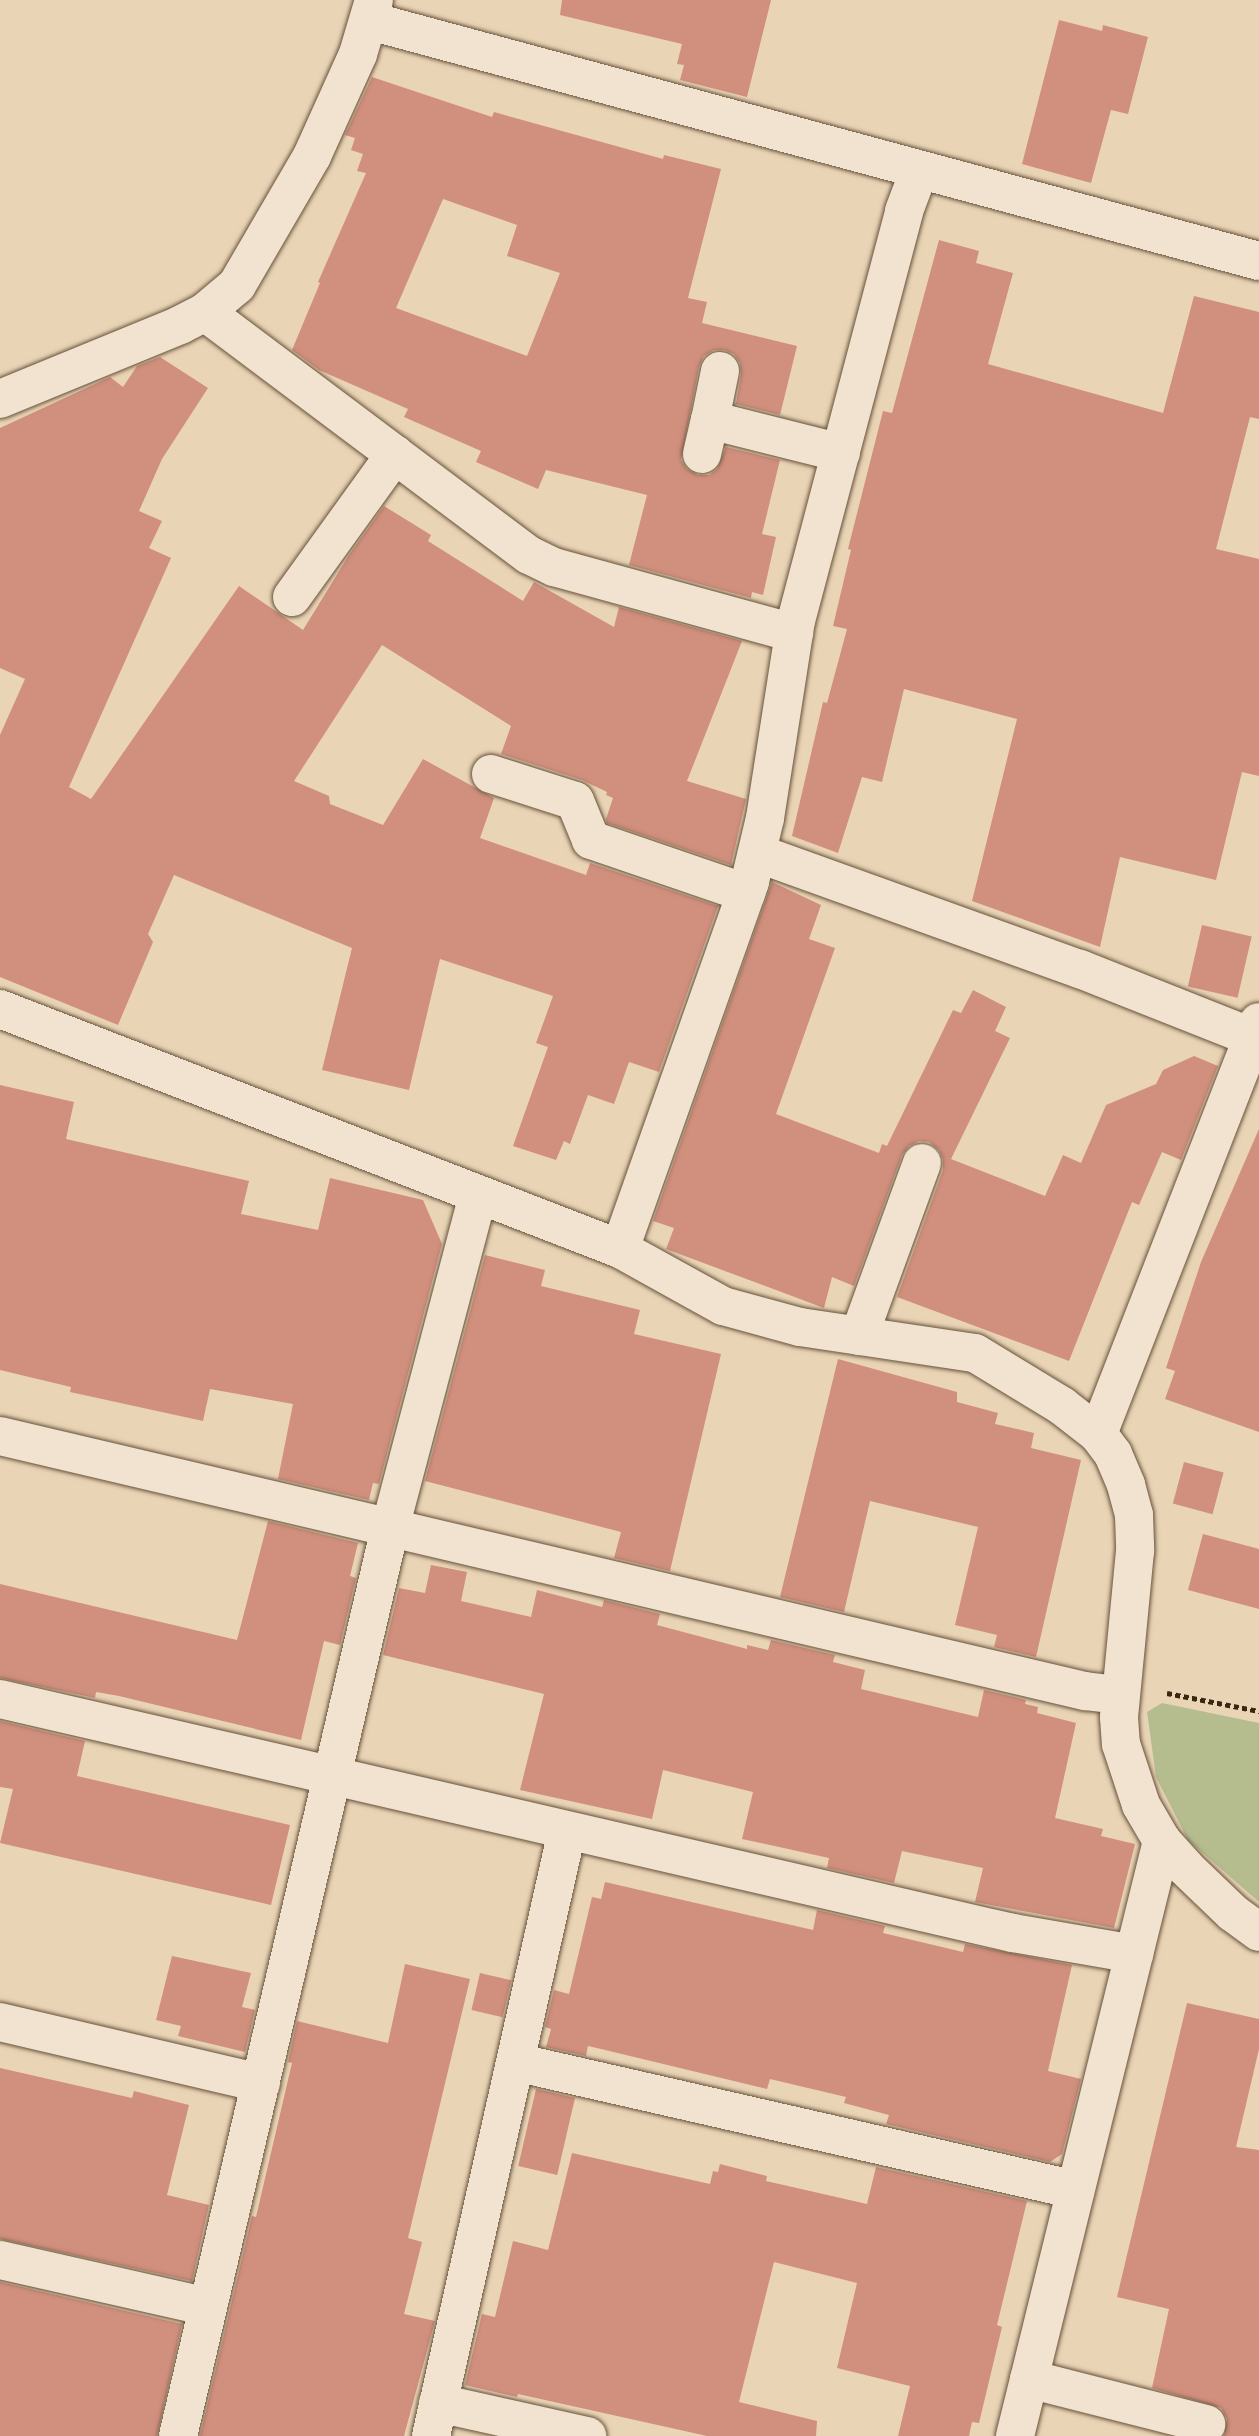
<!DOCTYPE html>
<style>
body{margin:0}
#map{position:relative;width:1259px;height:2436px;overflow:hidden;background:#ead4b6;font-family:"Sorts Mill Goudy",serif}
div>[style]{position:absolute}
.green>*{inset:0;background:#b5bd8f}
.building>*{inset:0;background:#d18f7e;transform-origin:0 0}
.path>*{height:4.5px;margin-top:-2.25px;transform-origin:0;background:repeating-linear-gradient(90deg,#3a2710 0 5px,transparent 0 8.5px)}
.roads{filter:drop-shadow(0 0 2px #66523a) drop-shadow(0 0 2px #66523a)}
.street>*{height:38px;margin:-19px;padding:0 19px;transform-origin:19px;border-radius:19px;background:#f1e3d0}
span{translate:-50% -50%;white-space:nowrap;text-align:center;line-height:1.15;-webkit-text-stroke:5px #f1e3d0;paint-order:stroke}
</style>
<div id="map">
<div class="green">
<i style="clip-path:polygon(1162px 1703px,1259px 1723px,1259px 1902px,1188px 1840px,1156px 1777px,1147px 1712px)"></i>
</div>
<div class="building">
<i style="clip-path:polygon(562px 0,771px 0,747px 97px,680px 80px,684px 65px,677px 64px,682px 44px,560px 15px)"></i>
<i style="clip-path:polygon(1059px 20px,1102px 31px,1103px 25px,1148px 37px,1128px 114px,1111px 110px,1091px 183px,1022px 164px)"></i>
<i style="clip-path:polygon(evenodd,372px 77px,492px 117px,494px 112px,663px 159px,664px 155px,721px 169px,688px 298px,707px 302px,702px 323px,797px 346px,780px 415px,736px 404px,741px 375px,740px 363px,734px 354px,724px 350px,714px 350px,704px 356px,699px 367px,681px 460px,687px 469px,698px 475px,709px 475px,717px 469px,726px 447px,780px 460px,762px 534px,776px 537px,763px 595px,752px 592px,751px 598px,629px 565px,647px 495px,546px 470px,538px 489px,476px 462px,481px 451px,404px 417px,408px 409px,319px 370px,292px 350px,320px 283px,318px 282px,366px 173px,357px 171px,363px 154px,351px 150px,355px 138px,345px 135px,372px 77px,443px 199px,517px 225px,507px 256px,560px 273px,527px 356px,396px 308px,443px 199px)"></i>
<i style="clip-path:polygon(939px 240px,979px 251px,976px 263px,1013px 273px,988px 364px,1163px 413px,1194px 296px,1259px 312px,1259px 419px,1250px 417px,1216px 549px,1259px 559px,1259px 776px,1242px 772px,1216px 880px,1120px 857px,1100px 947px,972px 901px,1017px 719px,904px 689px,882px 782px,862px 777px,838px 853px,792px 836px,823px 702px,827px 703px,847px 629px,833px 626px,851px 550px,848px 549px,883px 411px,892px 413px)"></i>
<i style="clip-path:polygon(160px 357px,208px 388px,162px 459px,139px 511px,162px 521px,149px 548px,171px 558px,69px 787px,91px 799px,239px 586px,303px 630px,349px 555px,384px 506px,431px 535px,428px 541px,523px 601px,534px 582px,614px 627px,619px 607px,742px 641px,687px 781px,746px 799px,731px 865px,607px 823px,606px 819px,613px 798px,606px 795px,607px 792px,582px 780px,501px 754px,511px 726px,382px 645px,294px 781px,329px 796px,330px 804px,383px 825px,423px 759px,494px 798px,480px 838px,586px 875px,590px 863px,718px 906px,659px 1072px,629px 1062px,614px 1104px,588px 1095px,570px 1144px,564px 1141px,556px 1160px,513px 1146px,548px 1047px,536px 1043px,553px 996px,440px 959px,409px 1090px,322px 1070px,352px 948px,174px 875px,148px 934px,153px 942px,118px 1025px,0 977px,0 735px,25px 679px,0 668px,0 428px,110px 377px,123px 387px,137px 366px)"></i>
<i style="clip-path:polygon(772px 882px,821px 905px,809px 939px,835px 948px,776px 1114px,879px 1153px,882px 1144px,887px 1146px,953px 1010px,961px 1013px,973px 990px,1006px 1007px,995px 1031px,1010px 1038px,951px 1159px,1045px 1196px,1063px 1155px,1081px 1163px,1106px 1105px,1156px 1084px,1163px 1070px,1194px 1056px,1218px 1066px,1181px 1160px,1162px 1152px,1139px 1205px,1132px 1202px,1069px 1361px,897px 1297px,943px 1170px,943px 1159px,939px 1150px,929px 1142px,919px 1141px,909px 1146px,902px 1155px,854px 1286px,832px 1277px,824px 1308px,666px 1249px,674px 1228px,653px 1221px)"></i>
<i style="left:1202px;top:925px;width:51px;height:63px;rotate:13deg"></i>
<i style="clip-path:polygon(0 1085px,74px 1102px,66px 1139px,249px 1181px,241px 1214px,318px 1230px,330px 1178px,423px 1200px,442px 1244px,379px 1484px,373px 1483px,369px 1500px,278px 1479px,293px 1404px,210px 1389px,203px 1421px,70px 1392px,71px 1387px,0 1370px)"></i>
<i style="clip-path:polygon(1259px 1129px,1259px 1432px,1165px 1399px,1175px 1371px,1166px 1368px,1201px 1262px)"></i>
<i style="clip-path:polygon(485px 1255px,545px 1270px,541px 1286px,640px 1310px,634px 1334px,721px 1354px,670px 1571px,614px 1558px,621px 1532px,425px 1481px)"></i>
<i style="clip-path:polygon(838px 1359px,957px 1392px,957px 1402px,998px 1413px,995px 1424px,1034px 1433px,1031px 1448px,1081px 1460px,1036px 1657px,994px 1647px,997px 1635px,955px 1625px,978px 1527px,870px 1501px,844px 1612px,780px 1597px)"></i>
<i style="left:1184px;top:1462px;width:41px;height:43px;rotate:15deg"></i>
<i style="clip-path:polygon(268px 1521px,358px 1543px,350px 1576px,356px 1578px,340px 1645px,324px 1641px,301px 1740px,119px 1696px,96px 1692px,95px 1698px,0 1678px,0 1584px,237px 1640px)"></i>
<i style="clip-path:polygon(1203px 1534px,1259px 1549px,1259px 1609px,1188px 1590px)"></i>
<i style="clip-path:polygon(431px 1565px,467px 1572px,461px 1601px,531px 1617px,537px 1590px,602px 1607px,604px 1600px,660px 1614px,657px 1625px,747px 1649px,747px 1645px,768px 1650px,771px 1640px,835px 1655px,833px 1662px,865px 1670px,861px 1689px,978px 1717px,984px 1690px,1026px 1700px,1025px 1704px,1038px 1707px,1037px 1713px,1076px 1723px,1055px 1818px,1103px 1829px,1101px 1836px,1135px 1844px,1114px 1928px,975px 1902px,983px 1868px,902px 1851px,894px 1883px,827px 1868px,829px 1858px,742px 1839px,753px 1792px,663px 1770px,652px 1819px,520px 1790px,544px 1694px,383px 1655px,399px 1588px,425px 1593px)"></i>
<i style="clip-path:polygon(0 1721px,85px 1741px,77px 1776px,290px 1825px,271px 1905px,0 1843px,13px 1789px,0 1787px)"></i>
<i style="clip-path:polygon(605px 1882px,813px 1930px,817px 1910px,885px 1926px,883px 1933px,963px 1952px,965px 1944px,1072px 1965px,1048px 2071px,1081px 2079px,1062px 2154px,1050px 2162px,886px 2124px,889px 2115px,844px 2103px,846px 2097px,770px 2079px,767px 2089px,601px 2049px,588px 2046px,586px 2056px,546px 2047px,551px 2029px,545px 2027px,554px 1990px,569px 1994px,592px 1897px,601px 1899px)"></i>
<i style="clip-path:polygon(172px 1956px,251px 1973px,242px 2007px,255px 2010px,245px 2052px,178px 2036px,181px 2026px,156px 2020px)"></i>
<i style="clip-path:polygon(405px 1964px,470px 1979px,408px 2238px,422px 2242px,404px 2314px,435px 2321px,404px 2436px,200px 2436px,252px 2216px,256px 2217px,292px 2063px,288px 2062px,297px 2021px,388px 2043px)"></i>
<i style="left:480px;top:1973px;width:32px;height:38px;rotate:13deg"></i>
<i style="clip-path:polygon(1187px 2003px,1259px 2019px,1259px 2049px,1236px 2147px,1259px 2150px,1259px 2436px,1224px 2436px,1227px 2419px,1221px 2408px,1152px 2388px,1169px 2309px,1117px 2297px)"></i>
<i style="clip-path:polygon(0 2068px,132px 2098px,134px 2091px,189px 2105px,167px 2195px,209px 2205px,192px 2281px,0 2239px)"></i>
<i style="left:536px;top:2089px;width:40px;height:79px;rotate:13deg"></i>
<i style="clip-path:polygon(572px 2153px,710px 2184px,713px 2171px,718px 2172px,720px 2164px,767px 2176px,766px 2181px,867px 2204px,876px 2167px,1027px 2201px,997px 2325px,1002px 2327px,979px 2423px,972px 2422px,969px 2436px,898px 2436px,910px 2386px,837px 2368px,857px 2283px,774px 2262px,739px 2402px,817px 2421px,816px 2436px,707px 2436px,518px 2394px,517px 2397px,465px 2385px,482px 2314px,495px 2317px,513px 2241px,548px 2250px)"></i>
<i style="clip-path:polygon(0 2282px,182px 2324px,157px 2436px,0 2436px)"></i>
</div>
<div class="path">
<i style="left:1167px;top:1693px;width:94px;rotate:11.1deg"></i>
</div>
<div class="roads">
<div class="street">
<i style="left:370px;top:21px;width:921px;rotate:15.11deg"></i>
<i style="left:205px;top:312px;width:405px;rotate:36.9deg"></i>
<i style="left:529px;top:555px;width:28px;rotate:26deg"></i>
<i style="left:554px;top:567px;width:249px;rotate:15.4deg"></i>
<i style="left:720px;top:371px;width:50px;rotate:101.5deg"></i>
<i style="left:710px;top:420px;width:135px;rotate:14.1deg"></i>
<i style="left:0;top:399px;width:195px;rotate:-22.3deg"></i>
<i style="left:180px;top:325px;width:28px;rotate:-27deg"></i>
<i style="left:205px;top:312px;width:42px;rotate:-40.2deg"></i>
<i style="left:237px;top:285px;width:149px;rotate:-59.8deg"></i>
<i style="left:312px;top:156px;width:112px;rotate:-65.7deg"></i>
<i style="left:358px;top:54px;width:56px;rotate:-73.5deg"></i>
<i style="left:702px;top:454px;width:35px;rotate:-77deg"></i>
<i style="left:292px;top:597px;width:176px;rotate:-54.2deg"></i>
<i style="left:491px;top:774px;width:88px;rotate:17.8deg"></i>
<i style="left:575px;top:801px;width:42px;rotate:67.7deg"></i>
<i style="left:591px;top:840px;width:164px;rotate:18.9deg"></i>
<i style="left:757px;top:853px;width:343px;rotate:19.8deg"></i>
<i style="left:1080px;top:969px;width:193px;rotate:21.6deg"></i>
<i style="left:0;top:1009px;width:665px;rotate:21.16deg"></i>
<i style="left:620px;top:1249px;width:118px;rotate:29deg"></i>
<i style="left:723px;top:1306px;width:80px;rotate:15.3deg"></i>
<i style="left:800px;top:1327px;width:177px;rotate:8.5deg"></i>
<i style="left:975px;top:1353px;width:102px;rotate:31.3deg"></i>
<i style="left:1062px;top:1406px;width:46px;rotate:37.9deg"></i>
<i style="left:1098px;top:1434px;width:25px;rotate:53deg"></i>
<i style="left:1113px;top:1454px;width:34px;rotate:67deg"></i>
<i style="left:1126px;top:1485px;width:31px;rotate:75deg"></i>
<i style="left:1134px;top:1515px;width:36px;rotate:88deg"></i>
<i style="left:1135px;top:1551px;width:167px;rotate:95.5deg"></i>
<i style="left:1119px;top:1717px;width:27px;rotate:86deg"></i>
<i style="left:1121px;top:1744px;width:64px;rotate:71.8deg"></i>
<i style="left:1141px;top:1805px;width:42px;rotate:59.7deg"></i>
<i style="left:1162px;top:1841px;width:36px;rotate:48deg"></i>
<i style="left:1186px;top:1868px;width:65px;rotate:43.8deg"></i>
<i style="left:1233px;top:1913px;width:32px;rotate:36deg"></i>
<i style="left:620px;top:1249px;width:390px;rotate:-70.5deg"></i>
<i style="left:750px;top:881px;width:65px;rotate:-76.6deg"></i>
<i style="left:765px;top:818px;width:199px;rotate:-81.1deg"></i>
<i style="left:796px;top:621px;width:424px;rotate:-75.2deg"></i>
<i style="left:904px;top:211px;width:43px;rotate:-69.4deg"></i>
<i style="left:859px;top:1336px;width:184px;rotate:-70deg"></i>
<i style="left:1098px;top:1434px;width:442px;rotate:-68.7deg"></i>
<i style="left:0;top:1436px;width:1115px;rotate:13.23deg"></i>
<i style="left:1085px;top:1691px;width:35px;rotate:7deg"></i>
<i style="left:0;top:1699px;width:1040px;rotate:13.01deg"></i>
<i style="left:1013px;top:1933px;width:123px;rotate:9.8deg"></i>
<i style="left:0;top:2022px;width:268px;rotate:13.2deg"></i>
<i style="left:515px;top:2062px;width:575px;rotate:12.85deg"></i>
<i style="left:0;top:2260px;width:213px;rotate:12.7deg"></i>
<i style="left:1029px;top:2379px;width:183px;rotate:14.3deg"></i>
<i style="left:438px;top:2403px;width:153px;rotate:12.5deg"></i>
<i style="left:178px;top:2436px;width:932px;rotate:-76.86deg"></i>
<i style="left:390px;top:1528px;width:344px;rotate:-75.2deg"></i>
<i style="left:431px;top:2436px;width:620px;rotate:-77.33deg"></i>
<i style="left:1015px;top:2436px;width:613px;rotate:-76.12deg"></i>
</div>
</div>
</div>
